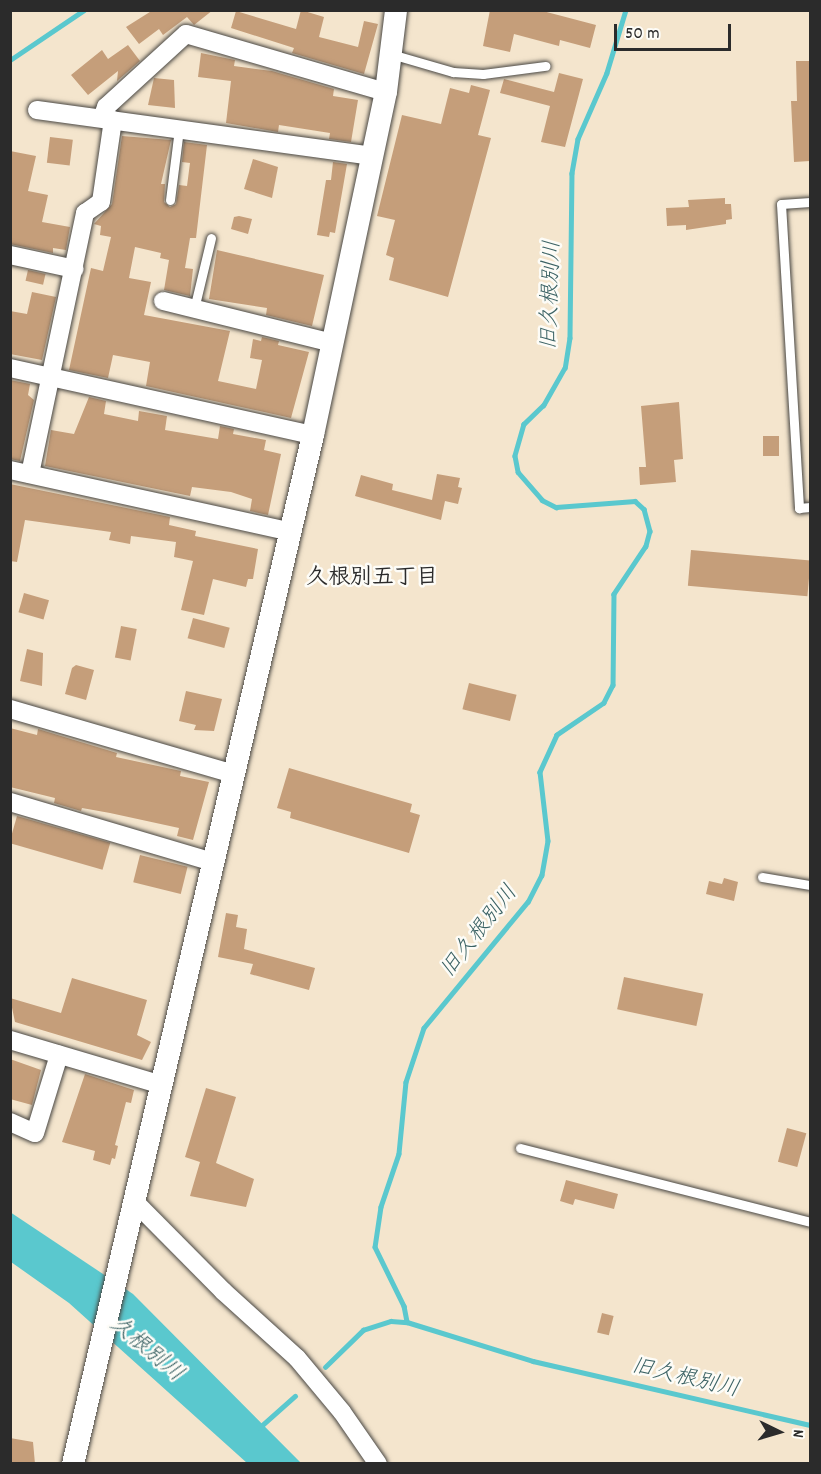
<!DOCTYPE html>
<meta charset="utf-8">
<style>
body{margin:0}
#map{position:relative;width:821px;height:1474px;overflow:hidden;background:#f4e5cd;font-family:Dekko,"Klee One",sans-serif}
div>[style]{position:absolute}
.water>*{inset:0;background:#5ac8ce}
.stream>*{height:4.5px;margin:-2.25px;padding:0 2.25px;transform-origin:2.25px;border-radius:2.25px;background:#5ac8ce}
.building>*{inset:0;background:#c59e7a;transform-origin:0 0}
.roads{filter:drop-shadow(0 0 2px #494743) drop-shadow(0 0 2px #494743)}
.service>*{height:9px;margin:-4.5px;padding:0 4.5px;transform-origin:4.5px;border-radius:4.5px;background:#fff}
.minor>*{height:18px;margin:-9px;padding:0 9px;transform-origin:9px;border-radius:9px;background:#fff}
.tertiary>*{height:22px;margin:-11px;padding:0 11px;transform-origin:11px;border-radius:11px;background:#fff}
span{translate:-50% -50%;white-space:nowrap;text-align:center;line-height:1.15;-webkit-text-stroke:5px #fdfcf7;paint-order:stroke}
.water-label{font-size:22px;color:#3b6264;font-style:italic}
.neighbourhood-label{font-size:22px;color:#2b2b2b;font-weight:700}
.frame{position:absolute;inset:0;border:12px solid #2b2b2b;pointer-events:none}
.north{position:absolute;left:749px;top:1402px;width:60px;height:60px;-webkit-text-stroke:4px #fdfcf7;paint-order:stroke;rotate:95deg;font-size:16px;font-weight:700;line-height:24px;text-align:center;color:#2b2b2b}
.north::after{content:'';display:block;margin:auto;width:21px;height:27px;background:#2b2b2b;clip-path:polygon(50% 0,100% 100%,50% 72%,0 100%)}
.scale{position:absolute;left:614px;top:24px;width:117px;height:27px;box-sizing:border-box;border:3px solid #2b2b2b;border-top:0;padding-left:8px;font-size:18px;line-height:21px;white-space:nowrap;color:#2b2b2b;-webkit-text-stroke:4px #fdfcf7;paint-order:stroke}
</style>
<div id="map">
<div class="water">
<i style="clip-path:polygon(10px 1212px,133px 1294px,301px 1463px,247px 1463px,69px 1303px,11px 1262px)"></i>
</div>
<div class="stream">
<i style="left:626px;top:10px;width:66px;rotate:106.8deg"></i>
<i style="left:607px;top:73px;width:72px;rotate:113.7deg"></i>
<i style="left:578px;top:139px;width:35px;rotate:100deg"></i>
<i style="left:572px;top:173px;width:165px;rotate:90.7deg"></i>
<i style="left:570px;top:338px;width:30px;rotate:99deg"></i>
<i style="left:565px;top:368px;width:43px;rotate:119.6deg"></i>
<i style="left:544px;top:405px;width:28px;rotate:136deg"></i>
<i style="left:524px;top:424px;width:33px;rotate:106deg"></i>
<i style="left:515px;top:456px;width:16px;rotate:79deg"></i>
<i style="left:518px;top:472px;width:37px;rotate:49deg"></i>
<i style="left:542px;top:500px;width:16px;rotate:27deg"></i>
<i style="left:556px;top:507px;width:79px;rotate:-4.3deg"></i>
<i style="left:635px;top:501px;width:12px;rotate:42deg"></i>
<i style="left:644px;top:509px;width:23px;rotate:75deg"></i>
<i style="left:650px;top:531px;width:16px;rotate:105deg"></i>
<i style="left:646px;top:546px;width:58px;rotate:123.7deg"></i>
<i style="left:614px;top:594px;width:91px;rotate:90.6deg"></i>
<i style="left:613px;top:685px;width:20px;rotate:117deg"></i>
<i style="left:604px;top:703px;width:57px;rotate:145.8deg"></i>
<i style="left:557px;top:735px;width:41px;rotate:114.7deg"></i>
<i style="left:540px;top:772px;width:69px;rotate:83.4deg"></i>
<i style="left:548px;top:841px;width:35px;rotate:100deg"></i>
<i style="left:542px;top:875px;width:30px;rotate:117deg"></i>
<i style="left:528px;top:902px;width:163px;rotate:129.5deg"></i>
<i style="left:424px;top:1028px;width:57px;rotate:108.4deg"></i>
<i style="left:406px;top:1082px;width:72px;rotate:95.6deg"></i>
<i style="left:399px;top:1154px;width:56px;rotate:108.8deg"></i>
<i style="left:381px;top:1207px;width:40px;rotate:98.5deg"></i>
<i style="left:375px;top:1247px;width:66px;rotate:63.8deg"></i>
<i style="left:404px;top:1306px;width:16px;rotate:79deg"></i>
<i style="left:407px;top:1322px;width:132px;rotate:17.2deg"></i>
<i style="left:533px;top:1361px;width:284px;rotate:13deg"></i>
<i style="left:10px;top:60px;width:89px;rotate:-34deg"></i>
<i style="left:325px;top:1367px;width:53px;rotate:-44.2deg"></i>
<i style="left:363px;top:1330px;width:29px;rotate:-18deg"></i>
<i style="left:391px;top:1321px;width:16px;rotate:4deg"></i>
<i style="left:259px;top:1428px;width:48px;rotate:-41.6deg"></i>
</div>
<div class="building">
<i style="clip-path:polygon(153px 10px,213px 10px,194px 25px,187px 17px,163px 35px,159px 29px,139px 44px,126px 27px)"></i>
<i style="clip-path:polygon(301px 10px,324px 17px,319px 37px,358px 47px,364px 21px,378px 24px,364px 74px,292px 53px,294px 48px,231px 28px,236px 11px,296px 29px)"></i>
<i style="clip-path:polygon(490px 10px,539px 10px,596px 25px,590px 48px,560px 40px,559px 46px,514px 34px,510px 52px,483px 46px)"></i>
<i style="clip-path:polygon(128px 45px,140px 61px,117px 81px,118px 71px,88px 95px,71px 75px,102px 50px,108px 59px)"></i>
<i style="clip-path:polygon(201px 53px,235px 60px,234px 66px,272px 71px,334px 89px,333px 96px,358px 100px,351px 142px,329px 139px,330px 133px,279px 125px,278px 132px,226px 123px,231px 81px,198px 77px)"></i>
<i style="clip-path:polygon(796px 61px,810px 61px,810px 161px,794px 162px,791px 101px,797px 101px)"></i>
<i style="clip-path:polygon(559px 73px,583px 79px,565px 147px,541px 142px,550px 106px,500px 93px,504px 79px,554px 92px)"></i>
<i style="clip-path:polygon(154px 78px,174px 80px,175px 108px,148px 105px)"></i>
<i style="clip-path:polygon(471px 85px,490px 90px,478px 135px,491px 138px,448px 297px,389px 280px,394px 258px,386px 255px,395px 220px,377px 216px,402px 115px,441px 124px,450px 88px,469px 93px)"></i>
<i style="clip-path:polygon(122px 136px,171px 140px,161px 184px,165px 184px,164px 202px,170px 207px,176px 204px,179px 185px,187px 186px,190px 163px,182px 162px,184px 142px,207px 145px,196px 238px,190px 238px,185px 268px,193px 269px,190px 296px,164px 290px,169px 260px,160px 258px,161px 253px,135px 247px,129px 278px,151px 282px,144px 315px,230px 331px,218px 381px,256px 389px,262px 360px,250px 358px,253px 339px,261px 341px,262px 337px,279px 341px,278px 345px,309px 352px,291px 418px,146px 386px,150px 362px,113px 355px,108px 378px,69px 370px,91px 268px,103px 271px,111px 237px,100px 235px,101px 226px,94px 224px,112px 204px)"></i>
<i style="left:50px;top:137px;width:23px;height:26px;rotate:7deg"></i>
<i style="clip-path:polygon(10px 151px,36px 156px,28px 191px,48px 195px,42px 222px,70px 227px,66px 250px,53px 248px,53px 253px,10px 244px)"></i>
<i style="clip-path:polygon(253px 159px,278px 167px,272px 198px,244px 189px)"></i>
<i style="clip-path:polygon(333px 162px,347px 164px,335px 233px,330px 232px,329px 237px,317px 235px,326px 180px,331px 180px)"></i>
<i style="clip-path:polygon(725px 198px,725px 204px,731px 204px,732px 219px,726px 220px,726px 224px,686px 230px,686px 225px,667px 226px,666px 208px,689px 207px,688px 200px)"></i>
<i style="clip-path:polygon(239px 216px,252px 219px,248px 234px,231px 229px,234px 217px)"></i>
<i style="clip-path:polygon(217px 250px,324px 275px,312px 326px,266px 315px,267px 308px,209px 299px)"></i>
<i style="left:28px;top:270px;width:18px;height:11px;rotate:13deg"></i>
<i style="clip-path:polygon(32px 292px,56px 297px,42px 360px,10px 354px,10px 311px,27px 314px)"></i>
<i style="clip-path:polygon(10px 380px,30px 384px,28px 395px,34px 400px,20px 461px,10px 459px)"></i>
<i style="clip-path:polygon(89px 397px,106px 401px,104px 414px,138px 421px,139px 411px,167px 416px,165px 430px,218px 439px,220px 426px,234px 429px,233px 434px,266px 440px,264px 450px,281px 454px,268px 515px,250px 511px,252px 499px,231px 492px,192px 487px,190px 496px,45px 466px,51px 430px,74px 434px)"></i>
<i style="clip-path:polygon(679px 402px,683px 459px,674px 460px,676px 482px,640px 485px,639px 467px,646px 467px,641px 406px)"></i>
<i style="left:763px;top:436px;width:16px;height:20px"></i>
<i style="clip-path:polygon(437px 474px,460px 478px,458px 487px,462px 488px,458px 504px,445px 501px,441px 520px,355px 496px,361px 475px,393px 484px,392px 490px,432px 500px)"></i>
<i style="clip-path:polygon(10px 484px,170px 517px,169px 525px,196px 531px,195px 536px,258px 549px,253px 579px,248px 579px,246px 587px,213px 579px,204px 615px,181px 610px,193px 561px,174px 557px,176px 542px,131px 536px,130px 544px,109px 540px,111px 532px,25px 520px,17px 562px,10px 561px)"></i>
<i style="left:691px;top:550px;width:120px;height:36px;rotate:5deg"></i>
<i style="left:24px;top:593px;width:26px;height:20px;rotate:16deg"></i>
<i style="left:193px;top:618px;width:38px;height:21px;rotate:15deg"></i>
<i style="left:121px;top:626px;width:16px;height:32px;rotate:11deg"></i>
<i style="clip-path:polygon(27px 649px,43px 653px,42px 686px,20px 681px)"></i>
<i style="clip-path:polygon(76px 665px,94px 670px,86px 700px,65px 694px,72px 668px)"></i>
<i style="left:469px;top:683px;width:49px;height:27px;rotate:14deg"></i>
<i style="clip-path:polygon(186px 691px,222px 699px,214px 731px,194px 730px,196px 725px,179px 721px)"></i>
<i style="clip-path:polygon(10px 728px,37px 735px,38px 729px,117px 753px,116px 757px,181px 771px,180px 776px,209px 782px,193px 840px,177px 836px,179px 828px,110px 813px,82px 808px,81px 811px,54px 803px,55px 798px,10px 787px)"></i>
<i style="clip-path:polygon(289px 768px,412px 804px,410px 812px,420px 815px,409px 853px,290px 818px,291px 812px,277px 808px)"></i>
<i style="left:17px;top:816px;width:97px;height:28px;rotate:16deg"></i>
<i style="left:140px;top:855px;width:49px;height:28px;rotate:14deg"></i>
<i style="clip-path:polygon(724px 878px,738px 882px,734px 901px,706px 894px,709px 881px,722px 884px)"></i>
<i style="clip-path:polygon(226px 913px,238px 915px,236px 927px,247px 929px,244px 949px,315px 968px,309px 990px,250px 974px,253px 964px,218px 957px)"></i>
<i style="left:624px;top:977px;width:81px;height:33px;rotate:12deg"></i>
<i style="clip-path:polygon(72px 978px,147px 1000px,137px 1035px,151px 1042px,142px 1060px,15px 1022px,10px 998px,61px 1013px)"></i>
<i style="clip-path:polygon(10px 1059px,41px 1070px,32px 1105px,10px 1099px)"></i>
<i style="clip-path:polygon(85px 1074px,134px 1090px,131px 1103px,126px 1102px,115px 1145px,118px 1146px,115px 1159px,112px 1158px,110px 1165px,93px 1160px,95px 1151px,62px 1142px)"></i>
<i style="clip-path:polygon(206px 1088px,236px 1097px,216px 1163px,254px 1179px,246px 1207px,190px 1196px,200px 1162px,185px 1157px)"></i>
<i style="left:787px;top:1128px;width:20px;height:35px;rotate:15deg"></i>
<i style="clip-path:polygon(566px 1180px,618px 1194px,614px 1209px,575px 1199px,573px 1205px,560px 1201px)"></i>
<i style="left:602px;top:1313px;width:12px;height:20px;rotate:14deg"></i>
<i style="clip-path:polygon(10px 1438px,33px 1442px,35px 1464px,10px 1464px)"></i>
</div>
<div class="roads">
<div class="service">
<i style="left:391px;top:54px;width:65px;rotate:16.2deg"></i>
<i style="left:453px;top:72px;width:30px;rotate:4deg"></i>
<i style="left:483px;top:74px;width:63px;rotate:-7.4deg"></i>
<i style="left:170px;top:200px;width:72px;rotate:-82.8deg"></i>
<i style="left:810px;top:202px;width:29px;rotate:176deg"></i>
<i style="left:781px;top:204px;width:305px;rotate:86.6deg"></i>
<i style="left:799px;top:508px;width:11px;rotate:-5deg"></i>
<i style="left:194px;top:309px;width:73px;rotate:-76.5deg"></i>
<i style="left:762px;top:877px;width:49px;rotate:9.5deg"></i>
<i style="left:520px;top:1148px;width:299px;rotate:14.3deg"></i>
</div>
<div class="minor">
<i style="left:37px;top:110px;width:339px;rotate:7.8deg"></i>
<i style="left:102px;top:118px;width:12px;rotate:-70deg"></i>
<i style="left:106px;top:107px;width:108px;rotate:-42.4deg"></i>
<i style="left:186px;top:34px;width:208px;rotate:16.2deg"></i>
<i style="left:10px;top:255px;width:66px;rotate:12.2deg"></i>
<i style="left:163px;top:301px;width:175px;rotate:13.9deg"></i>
<i style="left:10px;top:368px;width:310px;rotate:12.5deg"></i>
<i style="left:10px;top:470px;width:288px;rotate:12.4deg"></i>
<i style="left:30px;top:474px;width:267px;rotate:-78.1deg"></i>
<i style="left:85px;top:213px;width:19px;rotate:-35deg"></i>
<i style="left:101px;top:202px;width:83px;rotate:-81.7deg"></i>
<i style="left:10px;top:709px;width:233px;rotate:16.2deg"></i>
<i style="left:10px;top:802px;width:212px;rotate:16.5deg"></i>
<i style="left:10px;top:1040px;width:159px;rotate:16.5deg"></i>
<i style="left:10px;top:1122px;width:27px;rotate:24deg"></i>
<i style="left:35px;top:1133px;width:82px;rotate:-72.9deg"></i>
<i style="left:134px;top:1201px;width:127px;rotate:45.3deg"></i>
<i style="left:223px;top:1291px;width:100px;rotate:42.2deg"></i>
<i style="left:297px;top:1358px;width:70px;rotate:50.2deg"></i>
<i style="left:342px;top:1412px;width:63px;rotate:55.3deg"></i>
</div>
<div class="tertiary">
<i style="left:73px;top:1464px;width:1057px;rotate:-76.87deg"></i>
<i style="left:313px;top:435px;width:351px;rotate:-78deg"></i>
<i style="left:386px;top:92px;width:83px;rotate:-83deg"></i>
</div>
</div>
<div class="water-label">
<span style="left:552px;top:295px;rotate:-88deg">旧久根別川</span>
<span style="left:480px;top:932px;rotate:-52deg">旧久根別川</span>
<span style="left:146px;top:1350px;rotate:40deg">久根別川</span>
<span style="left:685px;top:1379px;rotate:13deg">旧久根別川</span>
</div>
<div class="neighbourhood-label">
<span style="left:372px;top:579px">久根別五丁目</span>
</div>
<div class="frame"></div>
<div class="north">N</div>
<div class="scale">50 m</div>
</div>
